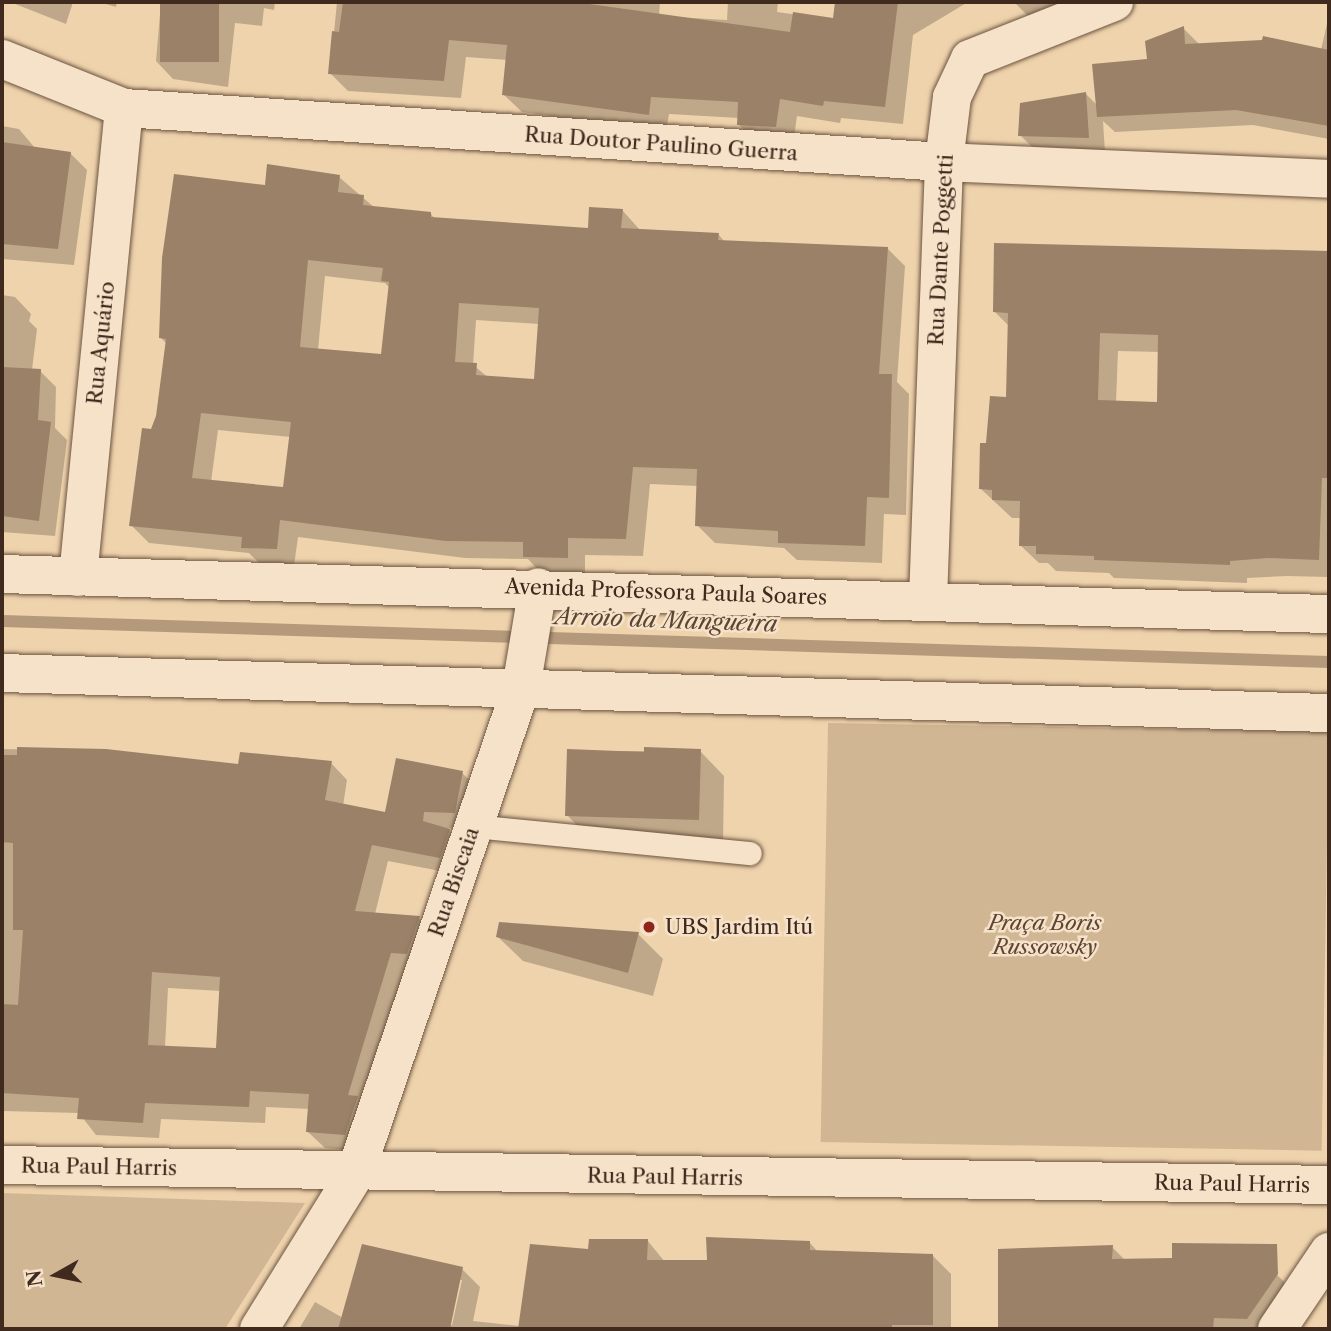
<!DOCTYPE html>
<meta charset="utf-8">
<style>
body{margin:0}
#map{position:relative;width:1331px;height:1331px;overflow:hidden;background:#efd3ac;font-family:"Libre Caslon Text",serif}
div>[style]{position:absolute}
.green>*{inset:0;background:#d1b694;transform-origin:0 0}
.shadow>*{inset:0;background:#0003}
.stream>*{height:12px;margin:-6px;padding:0 6px;transform-origin:6px;border-radius:6px;background:#b4997b}
.building>*{inset:0;background:#9b8167;transform-origin:0 0}
.roads{filter:drop-shadow(0 0 2px #6c5441) drop-shadow(0 0 2px #6c5441)}
.service>*{height:23px;margin:-11.5px;padding:0 11.5px;transform-origin:11.5px;border-radius:11.5px;background:#f5e2c9}
.minor>*{height:38px;margin:-19px;padding:0 19px;transform-origin:19px;border-radius:19px;background:#f5e2c9}
.tertiary>*{height:38px;margin:-19px;padding:0 19px;transform-origin:19px;border-radius:19px;background:#f5e2c9}
.dots>*{width:19px;height:19px;translate:-50% -50%;box-sizing:border-box;border:4px solid #f5e2c9;border-radius:50%}
span{translate:-50% -50%;white-space:nowrap;text-align:center;line-height:1.15;-webkit-text-stroke:5px #f5e2c9;paint-order:stroke}
.street-label{font-size:21px;color:#40291d}
.park-label{font-size:21px;color:#5d4535;font-style:italic}
.poi-label{font-size:21px;color:#40291d}
.left{translate:0 -50%;text-align:left}
.water-label{font-size:23px;color:#5d4534;font-style:italic}
.frame{position:absolute;inset:0;border:4px solid #40291d;pointer-events:none}
.north{position:absolute;left:21px;top:1240px;width:70px;height:70px;-webkit-text-stroke:5px #f5e2c9;paint-order:stroke;rotate:261deg;font-size:19px;font-weight:700;line-height:28px;text-align:center;color:#40291d}
.north::after{content:'';display:block;margin:auto;width:24px;height:32px;background:#40291d;clip-path:polygon(50% 0,100% 100%,50% 72%,0 100%)}
</style>
<div id="map">
<div class="green">
<i style="left:828px;top:723px;width:501px;height:419px;rotate:1deg"></i>
<i style="clip-path:polygon(2px 1193px,305px 1203px,225px 1329px,2px 1329px)"></i>
</div>
<div class="shadow">
<i style="clip-path:polygon(10px 2px,73px 2px,66px 24px)"></i>
<i style="clip-path:polygon(99px 2px,117px 2px,116px 7px)"></i>
<i style="clip-path:polygon(161px 2px,275px 2px,274px 10px,264px 8px,262px 26px,235px 23px,228px 87px,173px 79px,156px 61px)"></i>
<i style="clip-path:polygon(337px 2px,660px 2px,659px 16px,727px 20px,728px 2px,778px 2px,777px 12px,835px 20px,837px 2px,968px 2px,913px 35px,903px 124px,841px 118px,840px 123px,797px 116px,793px 144px,756px 142px,739px 125px,739px 118px,669px 114px,666px 132px,522px 112px,504px 95px,508px 60px,466px 57px,461px 98px,348px 91px,330px 73px)"></i>
<i style="clip-path:polygon(1014px 2px,1068px 2px,1029px 17px)"></i>
<i style="clip-path:polygon(1329px 15px,1329px 139px,1253px 125px,1115px 132px,1103px 121px,1105px 153px,1037px 152px,1020px 135px,1086px 94px,1098px 106px,1183px 28px,1200px 45px,1321px 50px)"></i>
<i style="clip-path:polygon(2px 126px,19px 129px,35px 148px,70px 153px,87px 170px,74px 265px,2px 259px)"></i>
<i style="clip-path:polygon(evenodd,339px 177px,375px 208px,431px 214px,435px 219px,590px 230px,622px 210px,640px 230px,718px 234px,725px 242px,887px 248px,905px 266px,897px 382px,909px 394px,906px 515px,884px 514px,882px 563px,797px 560px,784px 548px,715px 543px,697px 525px,698px 486px,650px 484px,643px 556px,585px 555px,585px 575px,542px 574px,528px 559px,465px 558px,298px 537px,294px 566px,261px 565px,249px 553px,149px 543px,131px 525px,157px 417px,167px 344px,161px 338px,266px 187px,339px 177px,325px 276px,385px 283px,390px 288px,383px 356px,318px 350px,325px 276px,339px 177px,476px 320px,540px 324px,536px 381px,489px 378px,473px 365px,476px 320px,339px 177px,218px 430px,291px 437px,285px 489px,211px 482px,218px 430px)"></i>
<i style="clip-path:polygon(evenodd,996px 245px,1329px 253px,1329px 577px,1287px 576px,1247px 578px,1247px 583px,1114px 578px,1109px 573px,1056px 571px,1048px 563px,1039px 563px,1020px 545px,1021px 518px,1012px 518px,981px 489px,988px 445px,1008px 399px,1010px 327px,995px 312px,996px 245px,1118px 351px,1160px 352px,1159px 404px,1116px 403px,1118px 351px)"></i>
<i style="clip-path:polygon(2px 295px,15px 297px,31px 314px,29px 321px,37px 329px,32px 370px,40px 371px,56px 387px,55px 428px,67px 440px,55px 536px,2px 532px)"></i>
<i style="clip-path:polygon(evenodd,2px 749px,106px 751px,239px 766px,294px 762px,295px 757px,331px 763px,347px 780px,343px 806px,387px 814px,462px 773px,479px 789px,471px 829px,447px 828px,466px 847px,456px 874px,388px 861px,375px 914px,419px 918px,436px 934px,362px 1151px,325px 1148px,308px 1132px,310px 1109px,266px 1107px,265px 1123px,161px 1119px,159px 1138px,96px 1135px,79px 1113px,2px 1111px,2px 749px,168px 988px,221px 991px,217px 1050px,165px 1047px,168px 988px)"></i>
<i style="clip-path:polygon(569px 751px,700px 751px,724px 776px,723px 844px,591px 840px,567px 815px)"></i>
<i style="clip-path:polygon(638px 934px,663px 959px,653px 996px,523px 961px,498px 937px)"></i>
<i style="clip-path:polygon(evenodd,647px 1240px,665px 1262px,708px 1262px,809px 1242px,819px 1253px,933px 1256px,951px 1274px,951px 1329px,299px 1329px,315px 1302px,343px 1318px,462px 1269px,480px 1287px,473px 1321px,520px 1326px,590px 1251px,647px 1240px,458px 1280px,462px 1280px,452px 1325px,449px 1325px,458px 1280px)"></i>
<i style="clip-path:polygon(1112px 1247px,1125px 1260px,1277px 1275px,1295px 1292px,1269px 1329px,999px 1329px,1000px 1251px)"></i>
</div>
<div class="stream">
<i style="left:2px;top:621px;width:1328px;rotate:1.77deg"></i>
</div>
<div class="building">
<i style="left:160px;top:2px;width:59px;height:60px"></i>
<i style="clip-path:polygon(343px 2px,575px 2px,790px 32px,793px 12px,833px 18px,835px 2px,898px 2px,885px 107px,824px 101px,823px 106px,780px 99px,776px 127px,737px 125px,738px 102px,651px 97px,649px 115px,502px 95px,507px 45px,449px 40px,444px 81px,328px 74px,332px 31px,339px 32px)"></i>
<i style="clip-path:polygon(1184px 26px,1185px 44px,1262px 40px,1263px 36px,1329px 50px,1329px 126px,1236px 110px,1097px 117px,1092px 64px,1147px 59px,1145px 41px)"></i>
<i style="clip-path:polygon(1086px 92px,1089px 138px,1018px 136px,1020px 103px)"></i>
<i style="clip-path:polygon(2px 142px,71px 152px,58px 249px,2px 244px)"></i>
<i style="clip-path:polygon(evenodd,267px 164px,340px 175px,338px 192px,364px 195px,363px 205px,431px 212px,431px 217px,588px 228px,589px 207px,623px 209px,621px 228px,719px 233px,718px 240px,888px 247px,879px 374px,892px 374px,889px 498px,867px 497px,865px 546px,778px 543px,778px 531px,695px 526px,697px 469px,633px 467px,626px 539px,568px 538px,568px 558px,523px 557px,523px 542px,446px 541px,280px 520px,277px 549px,241px 548px,242px 537px,129px 526px,142px 428px,151px 429px,156px 416px,166px 339px,159px 338px,162px 258px,174px 174px,265px 185px,267px 164px,308px 260px,383px 268px,381px 281px,389px 282px,381px 354px,300px 347px,308px 260px,267px 164px,459px 303px,539px 308px,534px 379px,476px 375px,477px 363px,455px 362px,459px 303px,267px 164px,201px 413px,291px 422px,283px 487px,192px 478px,201px 413px)"></i>
<i style="clip-path:polygon(evenodd,994px 243px,1329px 251px,1329px 478px,1322px 478px,1319px 560px,1268px 558px,1230px 561px,1230px 565px,1094px 560px,1094px 556px,1036px 554px,1036px 546px,1019px 546px,1020px 501px,992px 500px,992px 490px,979px 489px,980px 443px,986px 443px,990px 396px,1006px 397px,1008px 313px,993px 312px,994px 243px,1100px 333px,1158px 335px,1157px 402px,1098px 400px,1100px 333px)"></i>
<i style="clip-path:polygon(2px 367px,41px 369px,38px 420px,51px 422px,39px 521px,2px 516px)"></i>
<i style="clip-path:polygon(evenodd,17px 747px,106px 749px,238px 764px,240px 752px,332px 761px,325px 800px,385px 812px,396px 758px,463px 771px,455px 813px,424px 812px,423px 821px,450px 829px,440px 858px,372px 845px,355px 911px,420px 916px,407px 954px,391px 953px,348px 1095px,358px 1096px,345px 1135px,306px 1132px,309px 1094px,250px 1091px,249px 1107px,145px 1103px,143px 1123px,77px 1119px,79px 1098px,2px 1093px,2px 1004px,18px 1005px,23px 930px,13px 930px,13px 843px,2px 842px,2px 755px,17px 755px,17px 747px,152px 972px,220px 977px,216px 1048px,148px 1045px,152px 972px)"></i>
<i style="clip-path:polygon(644px 747px,701px 749px,699px 820px,565px 816px,567px 749px,644px 752px)"></i>
<i style="clip-path:polygon(499px 922px,639px 932px,628px 973px,496px 937px)"></i>
<i style="clip-path:polygon(706px 1237px,810px 1241px,810px 1250px,933px 1254px,933px 1325px,892px 1325px,892px 1329px,518px 1329px,530px 1244px,588px 1249px,589px 1239px,648px 1239px,647px 1260px,707px 1260px)"></i>
<i style="clip-path:polygon(1172px 1243px,1277px 1244px,1278px 1274px,1247px 1319px,1214px 1318px,1213px 1329px,998px 1329px,998px 1249px,1113px 1245px,1112px 1259px,1172px 1258px)"></i>
<i style="clip-path:polygon(362px 1244px,463px 1267px,450px 1329px,338px 1329px)"></i>
</div>
<div class="roads">
<div class="service">
<i style="left:473px;top:826px;width:278px;rotate:5.6deg"></i>
</div>
<div class="minor">
<i style="left:2px;top:59px;width:131px;rotate:21.9deg"></i>
<i style="left:124px;top:108px;width:822px;rotate:3.77deg"></i>
<i style="left:944px;top:162px;width:385px;rotate:2.5deg"></i>
<i style="left:78px;top:577px;width:471px;rotate:-84.4deg"></i>
<i style="left:928px;top:600px;width:438px;rotate:-87.9deg"></i>
<i style="left:944px;top:162px;width:65px;rotate:-83deg"></i>
<i style="left:952px;top:97px;width:42px;rotate:-64.7deg"></i>
<i style="left:970px;top:59px;width:155px;rotate:-21.6deg"></i>
<i style="left:1277px;top:1329px;width:93px;rotate:-56deg"></i>
</div>
<div class="tertiary">
<i style="left:2px;top:574px;width:1328px;rotate:1.73deg"></i>
<i style="left:2px;top:673px;width:1328px;rotate:1.73deg"></i>
<i style="left:2px;top:1165px;width:1327px;rotate:0.86deg"></i>
<i style="left:259px;top:1329px;width:182px;rotate:-58.2deg"></i>
<i style="left:355px;top:1174px;width:514px;rotate:-71.14deg"></i>
<i style="left:521px;top:688px;width:102px;rotate:-80.4deg"></i>
</div>
</div>
<div class="dots">
<i style="left:649px;top:927px;background:#8f2418"></i>
</div>
<div class="street-label">
<span style="left:661px;top:144px;rotate:4deg">Rua Doutor Paulino Guerra</span>
<span style="left:941px;top:250px;rotate:-87deg">Rua Dante Poggetti</span>
<span style="left:101px;top:343px;rotate:-84deg">Rua Aquário</span>
<span style="left:666px;top:592px;rotate:2deg">Avenida Professora Paula Soares</span>
<span style="left:454px;top:882px;rotate:-71deg">Rua Biscaia</span>
<span style="left:99px;top:1167px;rotate:1deg">Rua Paul Harris</span>
<span style="left:665px;top:1177px;rotate:1deg">Rua Paul Harris</span>
<span style="left:1232px;top:1184px;rotate:1deg">Rua Paul Harris</span>
</div>
<div class="park-label">
<span style="left:1045px;top:935px">Praça Boris<br>Russowsky</span>
</div>
<div class="poi-label">
<span class="left" style="left:665px;top:927px">UBS Jardim Itú</span>
</div>
<div class="water-label">
<span style="left:666px;top:620px;rotate:2deg">Arroio da Mangueira</span>
</div>
<div class="frame"></div>
<div class="north">N</div>
</div>
